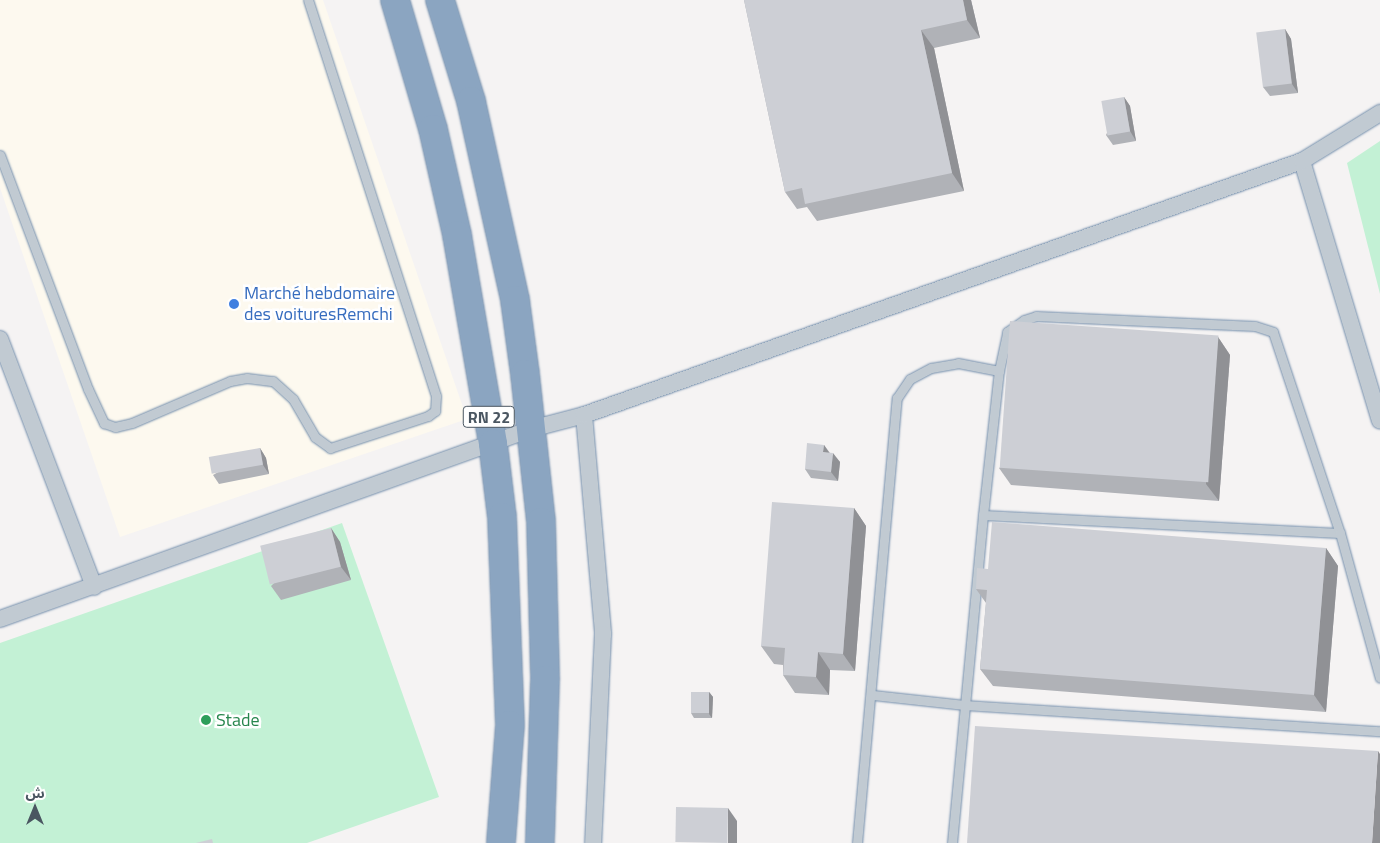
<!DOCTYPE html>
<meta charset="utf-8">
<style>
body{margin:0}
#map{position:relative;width:1380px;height:843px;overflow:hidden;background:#f5f3f3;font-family:"Titillium Web","Noto Sans Arabic",sans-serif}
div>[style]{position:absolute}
.commercial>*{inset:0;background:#fdf9ef}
.green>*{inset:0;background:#c3f1d5}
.roads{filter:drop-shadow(0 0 1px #7690ad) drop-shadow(0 0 1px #7690ad)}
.lane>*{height:9px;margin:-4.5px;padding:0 4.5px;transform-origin:4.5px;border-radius:4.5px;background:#c1cad2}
.street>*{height:16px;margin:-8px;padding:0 8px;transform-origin:8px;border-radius:8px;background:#c1cad2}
.highway>*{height:28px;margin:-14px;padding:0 14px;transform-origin:14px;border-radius:14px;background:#8ba5c1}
.wall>*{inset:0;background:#b0b2b7}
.shaded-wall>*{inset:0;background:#909195}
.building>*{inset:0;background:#cdcfd5;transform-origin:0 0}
.dots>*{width:14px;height:14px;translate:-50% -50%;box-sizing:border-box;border:2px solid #fff;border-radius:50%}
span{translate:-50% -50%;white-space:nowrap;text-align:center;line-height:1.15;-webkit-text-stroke:5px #fff;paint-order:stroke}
.shield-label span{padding:1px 4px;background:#fff;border:1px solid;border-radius:4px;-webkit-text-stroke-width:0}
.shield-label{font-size:16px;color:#4a5661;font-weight:700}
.shop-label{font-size:18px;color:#366cbe}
.left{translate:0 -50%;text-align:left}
.leisure-label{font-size:18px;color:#27864d}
.north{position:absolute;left:10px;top:783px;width:50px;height:50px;-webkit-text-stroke:4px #fff;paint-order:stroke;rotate:0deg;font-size:14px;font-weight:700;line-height:20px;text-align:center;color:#4a5661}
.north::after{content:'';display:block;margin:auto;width:18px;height:22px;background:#4a5661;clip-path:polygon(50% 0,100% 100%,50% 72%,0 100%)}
</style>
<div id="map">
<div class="commercial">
<i style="clip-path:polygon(0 0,323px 0,467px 419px,120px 537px,0 188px)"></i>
</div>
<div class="green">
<i style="clip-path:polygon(1380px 141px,1380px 294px,1347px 163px)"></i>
<i style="clip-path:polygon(342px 523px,439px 797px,307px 843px,0 843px,0 643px)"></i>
</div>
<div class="roads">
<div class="lane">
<i style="left:0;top:155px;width:250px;rotate:69.4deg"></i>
<i style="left:88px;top:389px;width:38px;rotate:65deg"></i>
<i style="left:104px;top:423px;width:12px;rotate:20deg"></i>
<i style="left:115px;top:427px;width:17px;rotate:-13deg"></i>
<i style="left:132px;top:423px;width:107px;rotate:-23.2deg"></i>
<i style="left:230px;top:381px;width:17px;rotate:-10deg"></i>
<i style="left:247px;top:378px;width:26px;rotate:7deg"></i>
<i style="left:273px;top:381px;width:27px;rotate:42deg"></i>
<i style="left:293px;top:399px;width:44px;rotate:59.9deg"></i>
<i style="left:315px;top:437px;width:19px;rotate:36deg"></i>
<i style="left:330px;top:448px;width:103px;rotate:-18.1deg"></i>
<i style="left:428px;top:416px;width:9px;rotate:-36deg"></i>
<i style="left:435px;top:411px;width:15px;rotate:-86deg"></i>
<i style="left:436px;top:396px;width:416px;rotate:-107.9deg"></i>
<i style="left:983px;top:515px;width:357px;rotate:2.9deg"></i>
<i style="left:873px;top:695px;width:92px;rotate:6.3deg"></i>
<i style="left:964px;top:705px;width:417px;rotate:3.6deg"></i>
<i style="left:857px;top:843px;width:447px;rotate:-84.9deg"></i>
<i style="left:897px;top:398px;width:23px;rotate:-56deg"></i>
<i style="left:910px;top:379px;width:24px;rotate:-28deg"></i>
<i style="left:931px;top:368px;width:27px;rotate:-10deg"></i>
<i style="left:958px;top:363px;width:42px;rotate:11deg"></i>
<i style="left:952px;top:843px;width:329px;rotate:-84.6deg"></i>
<i style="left:983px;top:515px;width:145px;rotate:-83.7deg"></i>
<i style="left:999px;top:371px;width:40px;rotate:-78deg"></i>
<i style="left:1007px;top:332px;width:21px;rotate:-35deg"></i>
<i style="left:1024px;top:320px;width:13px;rotate:-18deg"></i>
<i style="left:1036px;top:316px;width:219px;rotate:2.6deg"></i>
<i style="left:1255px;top:326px;width:19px;rotate:18deg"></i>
<i style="left:1273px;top:332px;width:212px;rotate:71.6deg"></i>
<i style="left:1340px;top:533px;width:150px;rotate:74.6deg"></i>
</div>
<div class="street">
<i style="left:1302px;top:161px;width:271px;rotate:73.3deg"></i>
<i style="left:0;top:339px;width:265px;rotate:69.2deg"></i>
<i style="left:584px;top:415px;width:220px;rotate:85deg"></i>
<i style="left:603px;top:634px;width:209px;rotate:92.7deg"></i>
<i style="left:0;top:619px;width:564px;rotate:-19.69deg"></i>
<i style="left:531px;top:429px;width:55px;rotate:-14.8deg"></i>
<i style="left:584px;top:415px;width:762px;rotate:-19.48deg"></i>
<i style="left:1302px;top:161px;width:92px;rotate:-31.6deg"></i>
</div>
<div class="highway">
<i style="left:395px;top:0;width:134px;rotate:73.6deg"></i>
<i style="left:433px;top:129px;width:109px;rotate:77.2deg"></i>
<i style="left:457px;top:235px;width:212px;rotate:80.2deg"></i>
<i style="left:493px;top:444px;width:74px;rotate:83deg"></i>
<i style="left:502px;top:517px;width:208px;rotate:87.8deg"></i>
<i style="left:510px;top:725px;width:118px;rotate:94.4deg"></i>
<i style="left:440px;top:0;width:106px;rotate:72.9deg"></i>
<i style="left:471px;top:101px;width:204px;rotate:77.5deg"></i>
<i style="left:515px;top:300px;width:75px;rotate:82.3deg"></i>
<i style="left:525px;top:374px;width:149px;rotate:83.8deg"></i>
<i style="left:541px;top:522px;width:158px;rotate:88.5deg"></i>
<i style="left:545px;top:680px;width:163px;rotate:91.8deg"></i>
</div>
</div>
<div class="wall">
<i style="clip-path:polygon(744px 0,971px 0,980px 38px,934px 48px,964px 191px,817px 221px,807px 207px,797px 209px,785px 192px)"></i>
<i style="clip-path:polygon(1285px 29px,1291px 39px,1298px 93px,1270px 96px,1263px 87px)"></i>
<i style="clip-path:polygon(1124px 97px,1130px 106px,1136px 141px,1113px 145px,1106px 135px)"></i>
<i style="clip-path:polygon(1218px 337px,1230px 355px,1219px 501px,1011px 485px,999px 468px)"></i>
<i style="clip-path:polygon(824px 445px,830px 453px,840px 462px,838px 481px,811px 478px,805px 469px)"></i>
<i style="clip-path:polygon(260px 448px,266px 458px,269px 474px,219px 484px,213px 475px)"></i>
<i style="clip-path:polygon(854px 508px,866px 526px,855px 671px,830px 670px,829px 695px,795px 693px,783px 675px,783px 665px,774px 664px,761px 646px)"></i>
<i style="clip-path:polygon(331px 528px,340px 542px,351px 580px,281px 600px,271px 586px)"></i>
<i style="clip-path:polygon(1326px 548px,1338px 566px,1326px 712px,993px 686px,980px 669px,986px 603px,976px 589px,988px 569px)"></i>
<i style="clip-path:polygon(709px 692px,713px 697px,712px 718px,694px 718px,691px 713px)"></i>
</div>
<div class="shaded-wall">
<i style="clip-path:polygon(963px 0,971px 0,980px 38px,967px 20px)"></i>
<i style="clip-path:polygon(1285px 29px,1291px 39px,1298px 93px,1292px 84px)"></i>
<i style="clip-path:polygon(921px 30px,934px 48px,964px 191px,952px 173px)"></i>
<i style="clip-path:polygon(1124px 97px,1130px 106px,1136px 141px,1130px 131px)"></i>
<i style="clip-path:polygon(1218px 337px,1230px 355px,1219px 501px,1206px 484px)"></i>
<i style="clip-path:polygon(824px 445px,830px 454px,823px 452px)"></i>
<i style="clip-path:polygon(260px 448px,266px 458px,269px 474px,263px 465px)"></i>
<i style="clip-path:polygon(833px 453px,840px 462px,838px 481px,831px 472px)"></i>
<i style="clip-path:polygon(854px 508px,866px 526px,855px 671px,843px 654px)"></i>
<i style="clip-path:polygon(331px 528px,340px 542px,351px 580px,341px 567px)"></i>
<i style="clip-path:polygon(1326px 548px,1338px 566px,1326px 712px,1314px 695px)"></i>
<i style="clip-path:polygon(818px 652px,830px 670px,829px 695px,816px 677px)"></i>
<i style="clip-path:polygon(709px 692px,713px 697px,712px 718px,709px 714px)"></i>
<i style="clip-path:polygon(1378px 751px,1380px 754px,1380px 843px,1372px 843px)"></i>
<i style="clip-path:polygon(728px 808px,737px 821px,737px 843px,728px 843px)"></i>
</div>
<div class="building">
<i style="clip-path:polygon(744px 0,963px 0,967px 20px,921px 30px,952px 173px,805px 204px,802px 188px,785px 192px)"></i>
<i style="left:1285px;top:29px;width:55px;height:29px;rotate:83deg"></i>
<i style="left:1124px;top:97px;width:35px;height:23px;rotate:80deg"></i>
<i style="left:1010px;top:321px;width:209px;height:147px;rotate:4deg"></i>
<i style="clip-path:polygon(807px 443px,824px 445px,823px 452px,833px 453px,831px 472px,805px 469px)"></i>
<i style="left:260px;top:448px;width:17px;height:52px;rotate:80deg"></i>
<i style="clip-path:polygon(772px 502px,854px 508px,843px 654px,818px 652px,816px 677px,783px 675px,785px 648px,761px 646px)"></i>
<i style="clip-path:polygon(992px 522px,1326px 548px,1314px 695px,980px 669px,987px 590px,976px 589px,977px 568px,988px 569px)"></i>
<i style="left:331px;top:528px;width:40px;height:73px;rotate:76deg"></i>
<i style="left:691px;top:692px;width:18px;height:21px"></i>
<i style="clip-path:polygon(975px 726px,1378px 751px,1372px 843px,967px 843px)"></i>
<i style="left:676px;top:807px;width:52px;height:35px;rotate:1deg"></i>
<i style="clip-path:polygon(212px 839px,213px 843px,196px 843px)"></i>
</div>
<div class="dots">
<i style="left:234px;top:304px;background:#3f7fe0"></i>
<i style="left:206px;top:720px;background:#2e9e5b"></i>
</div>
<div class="shield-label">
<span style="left:489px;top:417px">RN 22</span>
</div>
<div class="shop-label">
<span class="left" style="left:244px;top:304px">Marché hebdomaire<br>des voituresRemchi</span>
</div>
<div class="leisure-label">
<span class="left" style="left:216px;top:720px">Stade</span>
</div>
<div class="north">ش</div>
</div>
